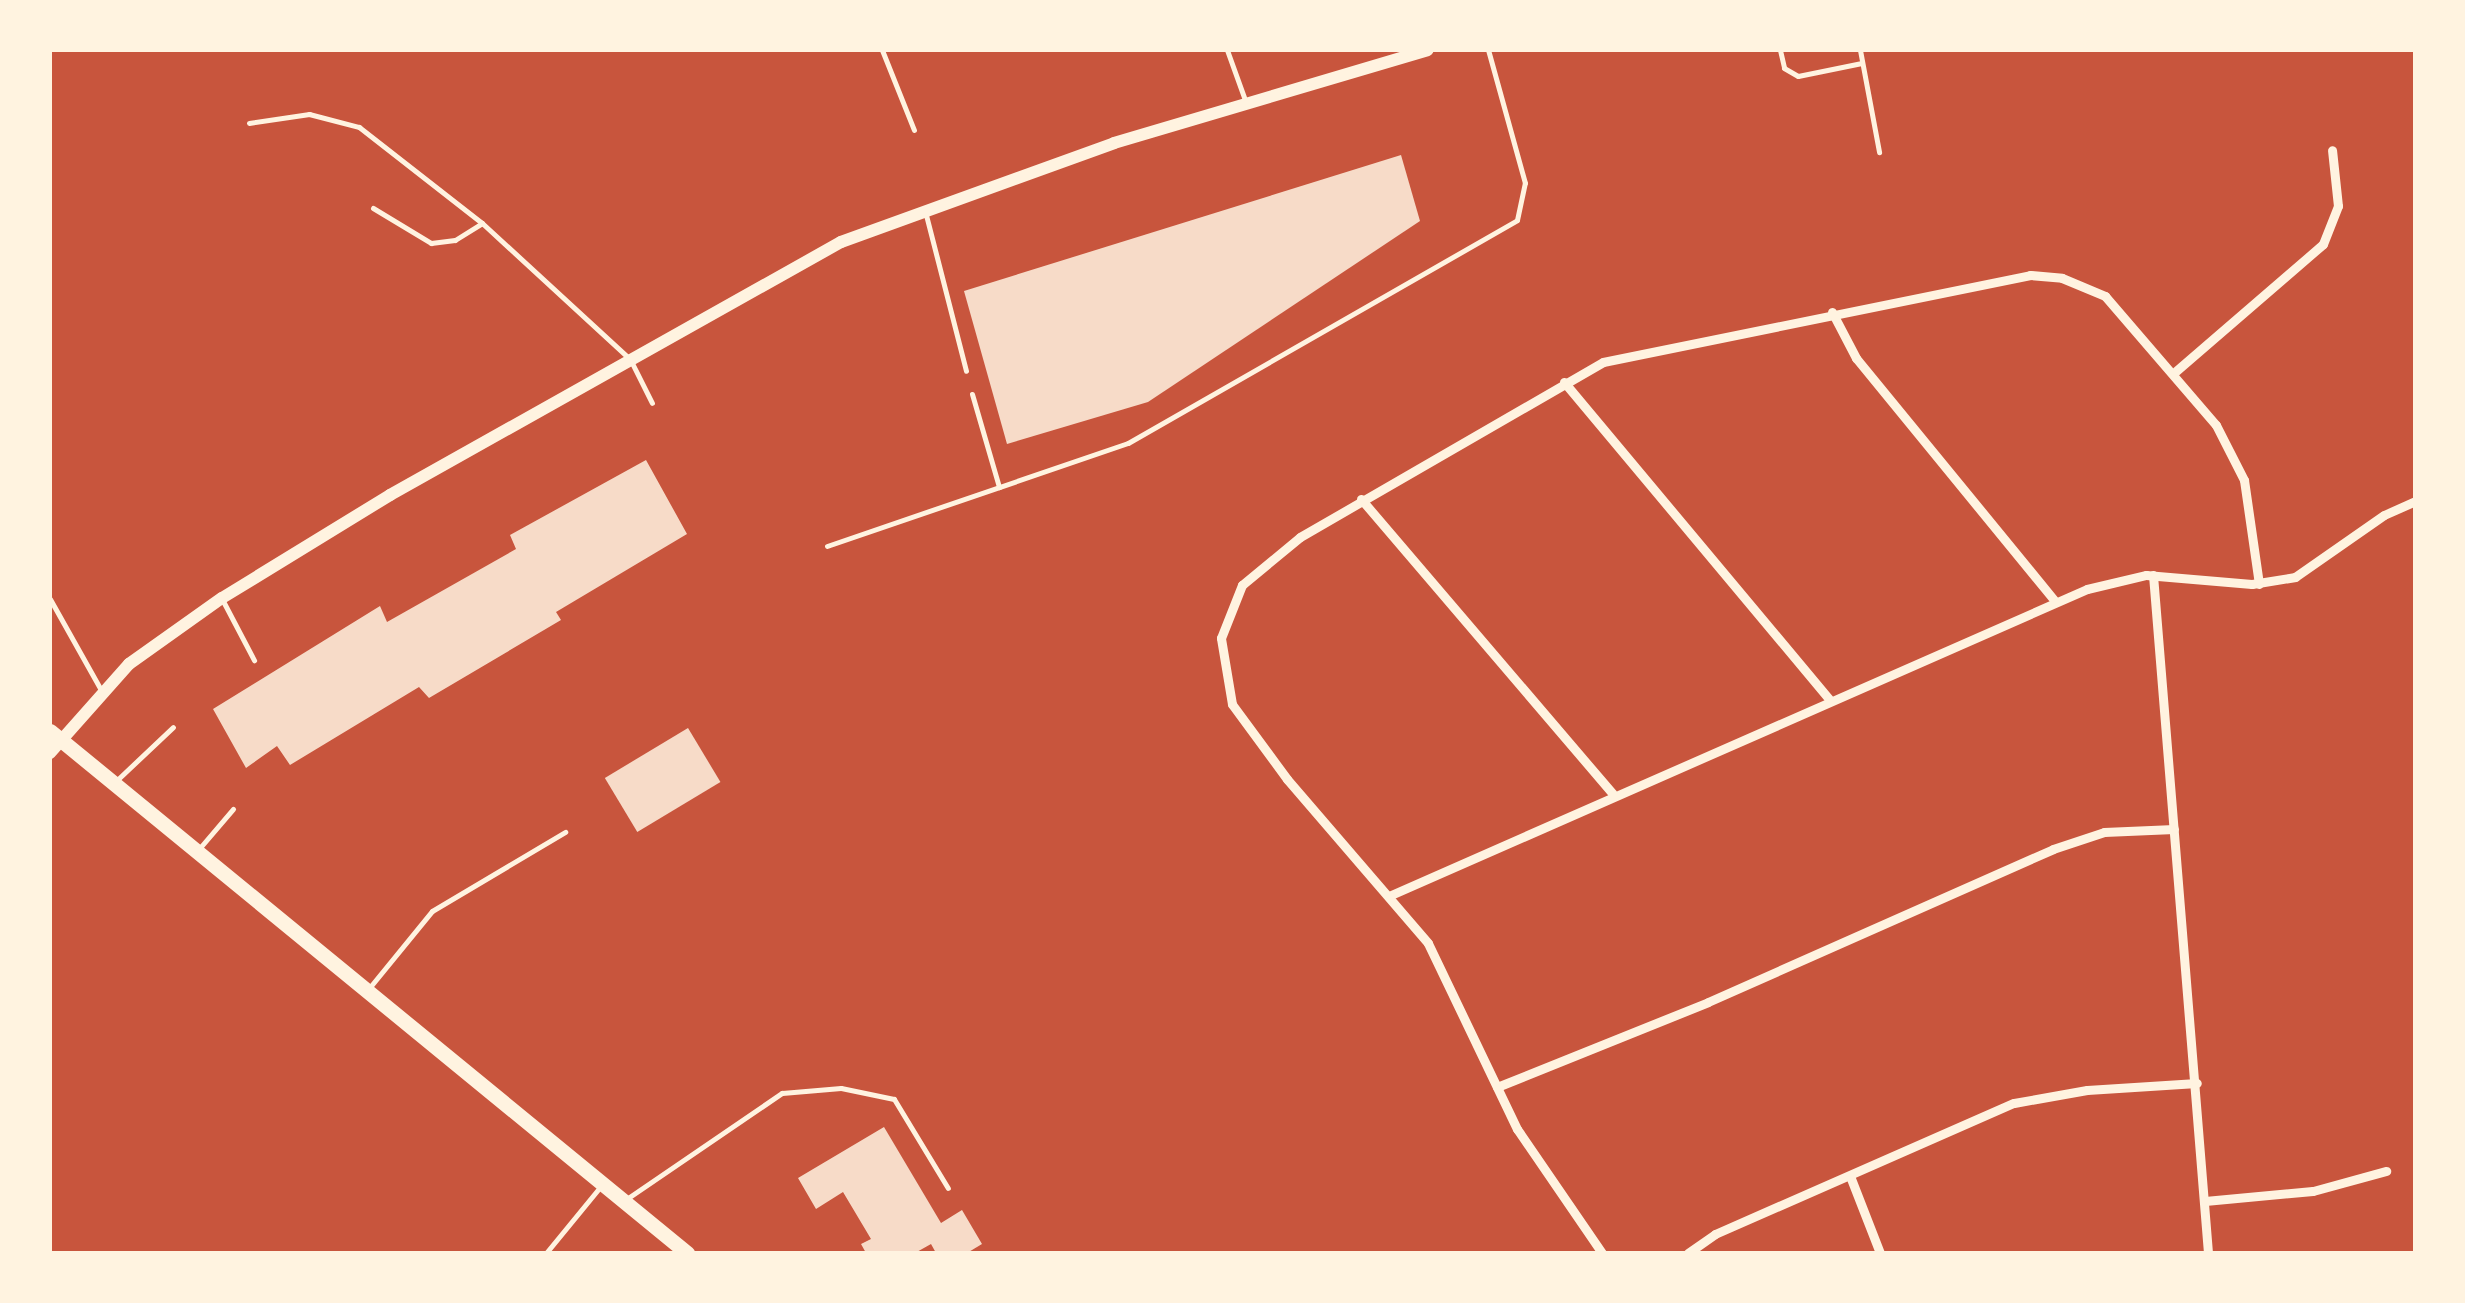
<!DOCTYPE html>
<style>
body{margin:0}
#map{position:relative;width:2465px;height:1303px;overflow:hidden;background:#c8553d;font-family:Inter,sans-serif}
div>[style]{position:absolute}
.building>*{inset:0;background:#f7dbc8;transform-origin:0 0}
.service>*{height:5px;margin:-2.5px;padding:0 2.5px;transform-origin:2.5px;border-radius:2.5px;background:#fff3e0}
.minor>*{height:9px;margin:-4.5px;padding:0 4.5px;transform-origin:4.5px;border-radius:4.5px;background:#fff3e0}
.secondary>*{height:12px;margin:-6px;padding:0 6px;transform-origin:6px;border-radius:6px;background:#fff3e0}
.primary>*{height:15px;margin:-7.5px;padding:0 7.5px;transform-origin:7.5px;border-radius:7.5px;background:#fff3e0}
span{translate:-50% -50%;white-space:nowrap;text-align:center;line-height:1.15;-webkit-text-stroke:10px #fff3e0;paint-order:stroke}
.frame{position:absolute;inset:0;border:52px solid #fff3e0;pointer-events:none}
</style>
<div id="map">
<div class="building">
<i style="clip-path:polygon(1401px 155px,1420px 221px,1148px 402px,1007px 444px,964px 291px)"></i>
<i style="clip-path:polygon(646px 460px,687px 534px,556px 612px,561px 620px,429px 698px,419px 687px,290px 765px,277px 746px,246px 768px,213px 709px,380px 606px,387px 622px,516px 549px,510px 535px)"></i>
<i style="left:688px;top:728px;width:63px;height:97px;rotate:59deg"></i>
<i style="clip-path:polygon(884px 1127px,941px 1223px,962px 1210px,982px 1244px,967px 1253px,936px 1253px,931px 1244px,915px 1253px,866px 1253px,861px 1244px,871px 1239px,843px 1192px,816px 1209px,798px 1178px)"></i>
</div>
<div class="service">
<i style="left:882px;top:50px;width:86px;rotate:68.2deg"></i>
<i style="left:1227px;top:50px;width:53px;rotate:70.2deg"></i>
<i style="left:1780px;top:50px;width:18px;rotate:77deg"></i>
<i style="left:1784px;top:68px;width:16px;rotate:30deg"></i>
<i style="left:1798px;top:76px;width:65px;rotate:-11.5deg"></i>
<i style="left:1860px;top:50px;width:104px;rotate:79.4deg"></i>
<i style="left:249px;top:123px;width:61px;rotate:-8.5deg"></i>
<i style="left:309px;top:114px;width:52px;rotate:14.6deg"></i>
<i style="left:359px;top:127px;width:156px;rotate:38deg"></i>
<i style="left:373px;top:208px;width:68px;rotate:31.1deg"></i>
<i style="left:431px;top:243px;width:24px;rotate:-7deg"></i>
<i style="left:455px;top:240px;width:32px;rotate:-32deg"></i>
<i style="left:482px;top:223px;width:201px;rotate:42.6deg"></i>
<i style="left:630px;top:359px;width:49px;rotate:63.4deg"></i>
<i style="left:925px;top:211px;width:165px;rotate:75.6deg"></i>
<i style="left:972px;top:394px;width:97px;rotate:73.8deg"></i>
<i style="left:827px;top:546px;width:318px;rotate:-18.9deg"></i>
<i style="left:1128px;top:443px;width:448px;rotate:-29.8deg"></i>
<i style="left:1517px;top:220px;width:38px;rotate:-78deg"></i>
<i style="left:1525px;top:183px;width:138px;rotate:-105.5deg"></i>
<i style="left:50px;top:599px;width:104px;rotate:60.7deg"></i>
<i style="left:223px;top:601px;width:67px;rotate:62.3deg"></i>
<i style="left:117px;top:780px;width:77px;rotate:-43.4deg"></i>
<i style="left:198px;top:850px;width:54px;rotate:-49.5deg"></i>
<i style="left:370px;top:987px;width:98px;rotate:-50.8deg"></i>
<i style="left:432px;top:911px;width:155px;rotate:-30.7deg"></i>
<i style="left:625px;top:1200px;width:190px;rotate:-34.3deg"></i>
<i style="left:782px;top:1093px;width:59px;rotate:-4.8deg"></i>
<i style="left:841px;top:1088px;width:54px;rotate:11.7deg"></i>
<i style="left:894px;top:1099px;width:104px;rotate:58.8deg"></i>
<i style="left:546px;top:1253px;width:85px;rotate:-50.7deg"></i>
</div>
<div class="minor">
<i style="left:1832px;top:312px;width:52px;rotate:62.4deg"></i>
<i style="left:1856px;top:358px;width:314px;rotate:50.7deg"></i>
<i style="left:2176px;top:371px;width:194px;rotate:-40.8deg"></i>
<i style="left:2323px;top:244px;width:41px;rotate:-68.5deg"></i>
<i style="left:2338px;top:206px;width:56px;rotate:-96.1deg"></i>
<i style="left:1564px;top:382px;width:413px;rotate:50.1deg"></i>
<i style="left:1361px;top:499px;width:387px;rotate:49.5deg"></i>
<i style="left:2153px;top:575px;width:680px;rotate:85.36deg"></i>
<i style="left:1391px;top:895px;width:760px;rotate:-23.73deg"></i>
<i style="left:2087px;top:589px;width:61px;rotate:-13.3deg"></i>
<i style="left:2146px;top:575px;width:106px;rotate:4.9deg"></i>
<i style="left:2252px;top:584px;width:44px;rotate:-9.2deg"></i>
<i style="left:2295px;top:577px;width:108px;rotate:-34.9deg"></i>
<i style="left:2384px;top:515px;width:34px;rotate:-24deg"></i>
<i style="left:1497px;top:1087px;width:227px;rotate:-21.9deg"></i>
<i style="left:1708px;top:1002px;width:377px;rotate:-23.9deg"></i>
<i style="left:2053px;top:849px;width:54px;rotate:-18.4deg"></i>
<i style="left:2104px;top:832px;width:70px;rotate:-2.5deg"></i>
<i style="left:1850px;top:1176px;width:83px;rotate:68.7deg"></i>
<i style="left:2205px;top:1201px;width:108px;rotate:-5.3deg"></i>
<i style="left:2313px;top:1191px;width:76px;rotate:-15.3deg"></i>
<i style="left:1602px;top:1253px;width:150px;rotate:-124.4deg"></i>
<i style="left:1517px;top:1129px;width:206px;rotate:-115.6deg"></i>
<i style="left:1428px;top:943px;width:216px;rotate:-130.7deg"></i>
<i style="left:1287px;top:779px;width:93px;rotate:-126.3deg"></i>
<i style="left:1232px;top:704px;width:67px;rotate:-99.5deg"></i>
<i style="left:1221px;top:638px;width:57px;rotate:-68.4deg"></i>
<i style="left:1242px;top:585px;width:75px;rotate:-39.6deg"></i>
<i style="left:1300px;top:537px;width:350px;rotate:-30deg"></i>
<i style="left:1603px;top:362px;width:436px;rotate:-11.5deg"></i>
<i style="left:2030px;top:275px;width:32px;rotate:5deg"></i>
<i style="left:2062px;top:278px;width:47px;rotate:22.7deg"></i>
<i style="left:2105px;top:296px;width:170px;rotate:49.3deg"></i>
<i style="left:2216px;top:425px;width:62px;rotate:63deg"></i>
<i style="left:2244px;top:480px;width:105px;rotate:81.8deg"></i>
<i style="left:1688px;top:1253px;width:33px;rotate:-35deg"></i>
<i style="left:1715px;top:1234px;width:326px;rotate:-23.7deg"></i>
<i style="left:2014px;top:1103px;width:74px;rotate:-10.1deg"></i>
<i style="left:2087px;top:1090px;width:110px;rotate:-3.6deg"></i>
</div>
<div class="secondary">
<i style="left:50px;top:753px;width:119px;rotate:-48.4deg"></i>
<i style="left:129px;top:664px;width:114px;rotate:-35.4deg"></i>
<i style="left:222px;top:598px;width:197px;rotate:-31.5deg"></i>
<i style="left:390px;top:495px;width:517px;rotate:-29.29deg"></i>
<i style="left:841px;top:242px;width:290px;rotate:-19.9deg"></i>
<i style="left:1114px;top:143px;width:327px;rotate:-16.5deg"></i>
</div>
<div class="primary">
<i style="left:50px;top:731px;width:824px;rotate:39.33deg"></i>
</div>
<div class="frame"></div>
</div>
